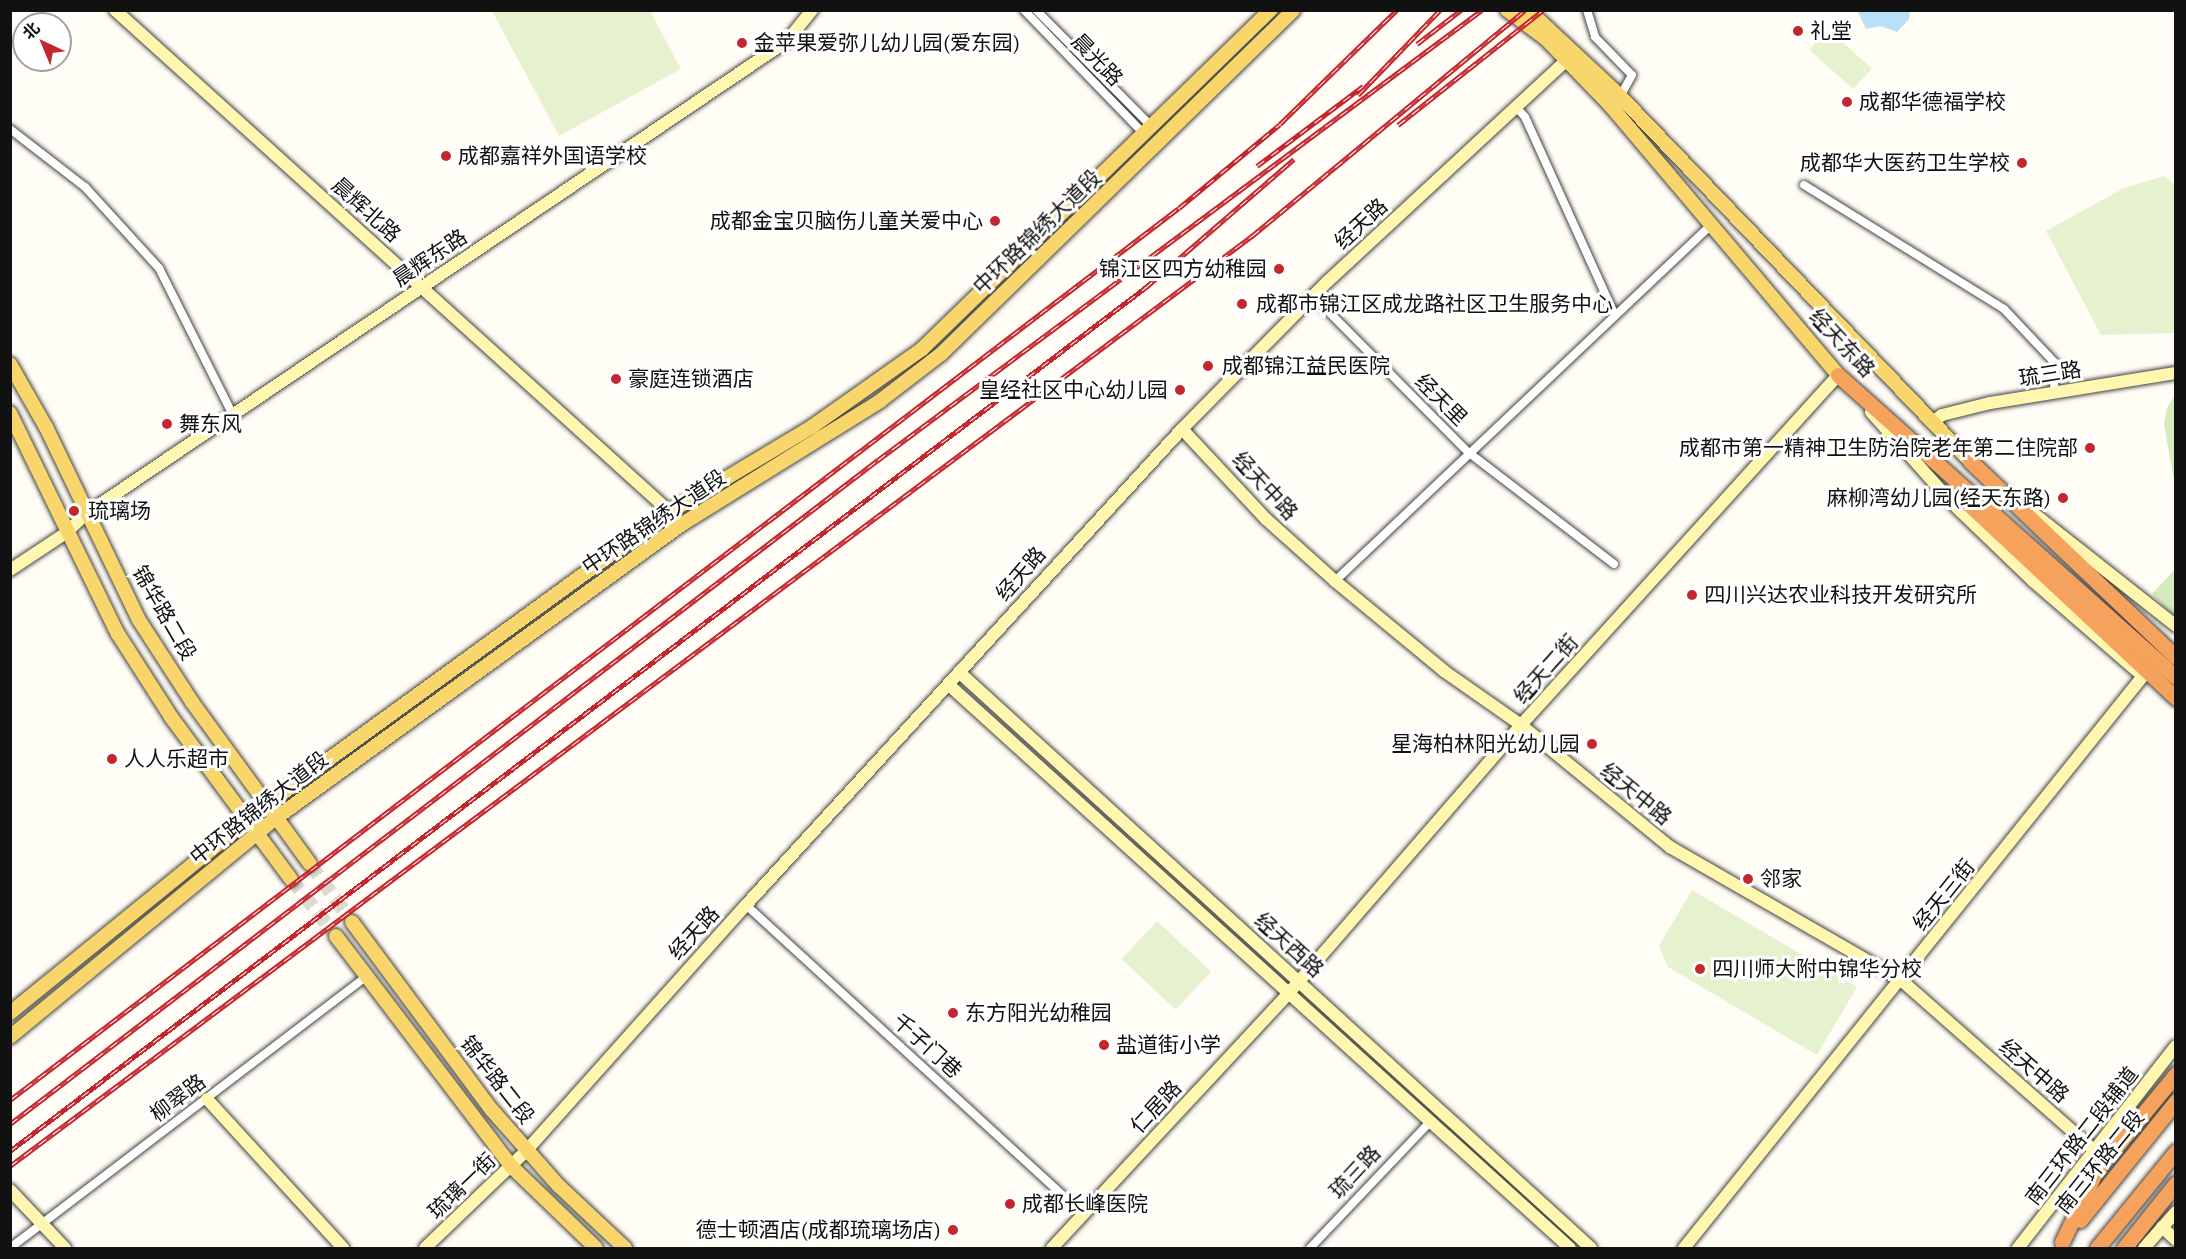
<!DOCTYPE html>
<meta charset="utf-8">
<style>
body{margin:0}
#map{position:relative;width:2186px;height:1259px;overflow:hidden;background:#fffdf5;font-family:"Source Serif 4","Noto Sans SC",serif}
div>[style]{position:absolute}
.green>*{inset:0;background:#d5ebbd}
.pitch>*{inset:0;background:#e6f2cf;transform-origin:0 0}
.water>*{inset:0;background:#b9e0f7}
.primary-tunnel>*{height:14px;margin-top:-7px;transform-origin:0;background:repeating-linear-gradient(90deg,#dbdad3 0 14px,transparent 0 21px)}
.roads{filter:drop-shadow(0 0 2px #444) drop-shadow(0 0 2px #444)}
.street>*{height:8px;margin:-4px;padding:0 4px;transform-origin:4px;border-radius:4px;background:#fff}
.secondary>*{height:12px;margin:-6px;padding:0 6px;transform-origin:6px;border-radius:6px;background:#fff6b0}
.primary>*{height:14px;margin:-7px;padding:0 7px;transform-origin:7px;border-radius:7px;background:#f9d66b}
.highway>*{height:15px;margin:-7.5px;padding:0 7.5px;transform-origin:7.5px;border-radius:7.5px;background:#f5a25d}
.rail>*{height:5px;margin-top:-2.5px;transform-origin:0;background:repeating-linear-gradient(90deg,#fff 0 9px,#c4262e 0 18px);box-sizing:border-box;border-block:2px solid #c4262e}
.dots>*{width:16px;height:16px;translate:-50% -50%;box-sizing:border-box;border:3px solid #fff;border-radius:50%}
span{translate:-50% -50%;white-space:nowrap;text-align:center;line-height:1.15;-webkit-text-stroke:6px #fff;paint-order:stroke}
.poi-label{font-size:21px;color:#111}
.left{translate:0 -50%;text-align:left}
.right{translate:-100% -50%;text-align:right}
.street-label{font-size:21px;color:#111}
.frame{position:absolute;inset:0;border:12px solid #111;pointer-events:none}
.north{position:absolute;left:12px;top:12px;width:60px;height:60px;box-sizing:border-box;background:#fff;border:2px solid #a0a0a0;border-radius:50%;rotate:316deg;font-size:16px;font-weight:700;line-height:24px;text-align:center;color:#111}
.north::after{content:'';display:block;margin:auto;width:21px;height:27px;background:#c4262e;clip-path:polygon(50% 0,100% 100%,50% 72%,0 100%)}
</style>
<div id="map">
<div class="green">
<i style="clip-path:polygon(2175px 395px,2175px 486px,2164px 424px,2167px 408px)"></i>
<i style="clip-path:polygon(2175px 569px,2175px 617px,2152px 594px)"></i>
</div>
<div class="pitch">
<i style="clip-path:polygon(492px 11px,650px 11px,681px 69px,559px 136px)"></i>
<i style="left:1828px;top:29px;width:59px;height:28px;rotate:42deg"></i>
<i style="clip-path:polygon(2164px 176px,2175px 185px,2175px 333px,2101px 335px,2046px 231px,2124px 188px)"></i>
<i style="clip-path:polygon(1692px 890px,1857px 987px,1817px 1055px,1668px 967px,1659px 946px)"></i>
<i style="left:1157px;top:921px;width:74px;height:52px;rotate:43deg"></i>
</div>
<div class="water">
<i style="clip-path:polygon(1857px 10px,1910px 11px,1909px 19px,1897px 32px,1880px 26px,1866px 29px)"></i>
</div>
<div class="primary-tunnel">
<i style="left:310px;top:864px;width:72px;rotate:54.1deg"></i>
<i style="left:291px;top:879px;width:73px;rotate:51.7deg"></i>
</div>
<div class="roads">
<div class="street">
<i style="left:1024px;top:10px;width:174px;rotate:45.9deg"></i>
<i style="left:1036px;top:10px;width:165px;rotate:45.2deg"></i>
<i style="left:1587px;top:10px;width:28px;rotate:73deg"></i>
<i style="left:1595px;top:37px;width:53px;rotate:45.8deg"></i>
<i style="left:1632px;top:75px;width:25px;rotate:119deg"></i>
<i style="left:1516px;top:107px;width:13px;rotate:48deg"></i>
<i style="left:1525px;top:117px;width:217px;rotate:65.6deg"></i>
<i style="left:10px;top:129px;width:95px;rotate:37.7deg"></i>
<i style="left:85px;top:187px;width:110px;rotate:47.6deg"></i>
<i style="left:159px;top:268px;width:165px;rotate:63.3deg"></i>
<i style="left:1804px;top:185px;width:235px;rotate:31.8deg"></i>
<i style="left:2004px;top:309px;width:74px;rotate:46.6deg"></i>
<i style="left:2055px;top:363px;width:31px;rotate:92deg"></i>
<i style="left:1313px;top:296px;width:220px;rotate:45.2deg"></i>
<i style="left:1468px;top:452px;width:184px;rotate:37.5deg"></i>
<i style="left:1335px;top:581px;width:516px;rotate:-43.43deg"></i>
<i style="left:746px;top:905px;width:457px;rotate:42.5deg"></i>
<i style="left:10px;top:1248px;width:449px;rotate:-37.3deg"></i>
<i style="left:1310px;top:1248px;width:173px;rotate:-46.4deg"></i>
</div>
<div class="secondary">
<i style="left:115px;top:10px;width:748px;rotate:42.13deg"></i>
<i style="left:1871px;top:412px;width:123px;rotate:48.3deg"></i>
<i style="left:1953px;top:504px;width:111px;rotate:43.9deg"></i>
<i style="left:2033px;top:581px;width:139px;rotate:40.9deg"></i>
<i style="left:1933px;top:422px;width:11px;rotate:-38deg"></i>
<i style="left:1942px;top:415px;width:49px;rotate:-14deg"></i>
<i style="left:1990px;top:403px;width:188px;rotate:-9.2deg"></i>
<i style="left:1182px;top:429px;width:123px;rotate:47deg"></i>
<i style="left:1266px;top:519px;width:93px;rotate:41.9deg"></i>
<i style="left:1335px;top:581px;width:141px;rotate:39.5deg"></i>
<i style="left:1444px;top:671px;width:94px;rotate:35deg"></i>
<i style="left:1521px;top:725px;width:193px;rotate:39.3deg"></i>
<i style="left:1670px;top:847px;width:267px;rotate:29.9deg"></i>
<i style="left:1901px;top:980px;width:259px;rotate:41.4deg"></i>
<i style="left:2033px;top:513px;width:182px;rotate:38.3deg"></i>
<i style="left:10px;top:570px;width:67px;rotate:-33.5deg"></i>
<i style="left:66px;top:533px;width:29px;rotate:-44deg"></i>
<i style="left:87px;top:513px;width:844px;rotate:-33.99deg"></i>
<i style="left:787px;top:41px;width:40px;rotate:-51deg"></i>
<i style="left:959px;top:672px;width:855px;rotate:42.35deg"></i>
<i style="left:949px;top:685px;width:838px;rotate:42.2deg"></i>
<i style="left:207px;top:1099px;width:202px;rotate:47.6deg"></i>
<i style="left:10px;top:1190px;width:80px;rotate:46.5deg"></i>
<i style="left:2162px;top:1227px;width:19px;rotate:43deg"></i>
<i style="left:425px;top:1248px;width:140px;rotate:-43.8deg"></i>
<i style="left:526px;top:1151px;width:330px;rotate:-48.2deg"></i>
<i style="left:746px;top:905px;width:646px;rotate:-47.51deg"></i>
<i style="left:1182px;top:429px;width:206px;rotate:-45.4deg"></i>
<i style="left:1327px;top:282px;width:334px;rotate:-42.8deg"></i>
<i style="left:1052px;top:1248px;width:347px;rotate:-47.1deg"></i>
<i style="left:1288px;top:994px;width:356px;rotate:-49.1deg"></i>
<i style="left:1521px;top:725px;width:472px;rotate:-47.8deg"></i>
<i style="left:1838px;top:375px;width:9px;rotate:49deg"></i>
<i style="left:1684px;top:1248px;width:733px;rotate:-51.25deg"></i>
<i style="left:2018px;top:1248px;width:256px;rotate:-52deg"></i>
<i style="left:2144px;top:1248px;width:48px;rotate:-48.4deg"></i>
</div>
<div class="primary">
<i style="left:1507px;top:10px;width:49px;rotate:36.6deg"></i>
<i style="left:1546px;top:39px;width:92px;rotate:45.9deg"></i>
<i style="left:1610px;top:105px;width:353px;rotate:49.8deg"></i>
<i style="left:1528px;top:10px;width:119px;rotate:43deg"></i>
<i style="left:1615px;top:91px;width:513px;rotate:46.19deg"></i>
<i style="left:10px;top:364px;width:73px;rotate:60.3deg"></i>
<i style="left:46px;top:427px;width:214px;rotate:64.3deg"></i>
<i style="left:139px;top:620px;width:98px;rotate:57.1deg"></i>
<i style="left:192px;top:702px;width:200px;rotate:53.9deg"></i>
<i style="left:10px;top:413px;width:246px;rotate:64deg"></i>
<i style="left:118px;top:634px;width:98px;rotate:57.4deg"></i>
<i style="left:171px;top:717px;width:202px;rotate:53.5deg"></i>
<i style="left:352px;top:922px;width:233px;rotate:53.4deg"></i>
<i style="left:491px;top:1109px;width:103px;rotate:48.6deg"></i>
<i style="left:559px;top:1186px;width:91px;rotate:43.2deg"></i>
<i style="left:336px;top:936px;width:289px;rotate:52.7deg"></i>
<i style="left:511px;top:1166px;width:118px;rotate:44deg"></i>
<i style="left:10px;top:1013px;width:330px;rotate:-39.1deg"></i>
<i style="left:266px;top:805px;width:499px;rotate:-36deg"></i>
<i style="left:670px;top:512px;width:167px;rotate:-31deg"></i>
<i style="left:813px;top:426px;width:133px;rotate:-35.2deg"></i>
<i style="left:922px;top:349px;width:487px;rotate:-44.2deg"></i>
<i style="left:10px;top:1037px;width:345px;rotate:-39.5deg"></i>
<i style="left:276px;top:818px;width:501px;rotate:-35.91deg"></i>
<i style="left:682px;top:524px;width:233px;rotate:-31.8deg"></i>
<i style="left:880px;top:401px;width:77px;rotate:-37.6deg"></i>
<i style="left:941px;top:354px;width:492px;rotate:-44.3deg"></i>
</div>
<div class="highway">
<i style="left:1838px;top:375px;width:453px;rotate:41.8deg"></i>
<i style="left:1970px;top:461px;width:284px;rotate:43.6deg"></i>
<i style="left:1958px;top:494px;width:299px;rotate:43.1deg"></i>
<i style="left:2080px;top:1220px;width:153px;rotate:-51.1deg"></i>
<i style="left:2062px;top:1242px;width:79px;rotate:-64.4deg"></i>
<i style="left:2096px;top:1171px;width:126px;rotate:-50.5deg"></i>
<i style="left:2097px;top:1248px;width:125px;rotate:-50.8deg"></i>
<i style="left:2124px;top:1248px;width:83px;rotate:-51.3deg"></i>
</div>
</div>
<div class="rail">
<i style="left:1417px;top:44px;width:56px;rotate:-37.7deg"></i>
<i style="left:1358px;top:95px;width:118px;rotate:-46deg"></i>
<i style="left:1398px;top:125px;width:185px;rotate:-38.4deg"></i>
<i style="left:1257px;top:166px;width:133px;rotate:-37deg"></i>
<i style="left:10px;top:1100px;width:1470px;rotate:-37.35deg"></i>
<i style="left:1179px;top:208px;width:131px;rotate:-39.7deg"></i>
<i style="left:1280px;top:124px;width:163px;rotate:-44.3deg"></i>
<i style="left:10px;top:1124px;width:1093px;rotate:-37.42deg"></i>
<i style="left:878px;top:460px;width:753px;rotate:-36.69deg"></i>
<i style="left:10px;top:1151px;width:1426px;rotate:-37.25deg"></i>
<i style="left:1145px;top:288px;width:197px;rotate:-40.9deg"></i>
<i style="left:10px;top:1166px;width:1552px;rotate:-36.83deg"></i>
<i style="left:1252px;top:236px;width:354px;rotate:-39.6deg"></i>
</div>
<div class="dots">
<i style="left:1798px;top:31px;background:#c4262e"></i>
<i style="left:742px;top:43px;background:#c4262e"></i>
<i style="left:1847px;top:102px;background:#c4262e"></i>
<i style="left:446px;top:156px;background:#c4262e"></i>
<i style="left:2022px;top:163px;background:#c4262e"></i>
<i style="left:995px;top:221px;background:#c4262e"></i>
<i style="left:1279px;top:269px;background:#c4262e"></i>
<i style="left:1242px;top:304px;background:#c4262e"></i>
<i style="left:1208px;top:366px;background:#c4262e"></i>
<i style="left:616px;top:379px;background:#c4262e"></i>
<i style="left:1180px;top:390px;background:#c4262e"></i>
<i style="left:167px;top:424px;background:#c4262e"></i>
<i style="left:2090px;top:448px;background:#c4262e"></i>
<i style="left:2063px;top:498px;background:#c4262e"></i>
<i style="left:74px;top:511px;background:#c4262e"></i>
<i style="left:1692px;top:595px;background:#c4262e"></i>
<i style="left:1592px;top:744px;background:#c4262e"></i>
<i style="left:112px;top:759px;background:#c4262e"></i>
<i style="left:1748px;top:879px;background:#c4262e"></i>
<i style="left:1700px;top:969px;background:#c4262e"></i>
<i style="left:953px;top:1013px;background:#c4262e"></i>
<i style="left:1104px;top:1045px;background:#c4262e"></i>
<i style="left:1010px;top:1204px;background:#c4262e"></i>
<i style="left:953px;top:1230px;background:#c4262e"></i>
</div>
<div class="poi-label">
<span class="left" style="left:1810px;top:31px">礼堂</span>
<span class="left" style="left:754px;top:43px">金苹果爱弥儿幼儿园(爱东园)</span>
<span class="left" style="left:1859px;top:102px">成都华德福学校</span>
<span class="left" style="left:458px;top:156px">成都嘉祥外国语学校</span>
<span class="right" style="left:2010px;top:163px">成都华大医药卫生学校</span>
<span class="right" style="left:983px;top:221px">成都金宝贝脑伤儿童关爱中心</span>
<span class="right" style="left:1267px;top:269px">锦江区四方幼稚园</span>
<span class="left" style="left:1256px;top:304px">成都市锦江区成龙路社区卫生服务中心</span>
<span class="left" style="left:1222px;top:366px">成都锦江益民医院</span>
<span class="left" style="left:628px;top:379px">豪庭连锁酒店</span>
<span class="right" style="left:1168px;top:390px">皇经社区中心幼儿园</span>
<span class="left" style="left:179px;top:424px">舞东风</span>
<span class="right" style="left:2078px;top:448px">成都市第一精神卫生防治院老年第二住院部</span>
<span class="right" style="left:2051px;top:498px">麻柳湾幼儿园(经天东路)</span>
<span class="left" style="left:88px;top:511px">琉璃场</span>
<span class="left" style="left:1704px;top:595px">四川兴达农业科技开发研究所</span>
<span class="right" style="left:1580px;top:744px">星海柏林阳光幼儿园</span>
<span class="left" style="left:124px;top:759px">人人乐超市</span>
<span class="left" style="left:1760px;top:879px">邻家</span>
<span class="left" style="left:1712px;top:969px">四川师大附中锦华分校</span>
<span class="left" style="left:965px;top:1013px">东方阳光幼稚园</span>
<span class="left" style="left:1116px;top:1045px">盐道街小学</span>
<span class="left" style="left:1022px;top:1204px">成都长峰医院</span>
<span class="right" style="left:941px;top:1230px">德士顿酒店(成都琉璃场店)</span>
</div>
<div class="street-label">
<span style="left:1097px;top:60px;rotate:46deg">晨光路</span>
<span style="left:366px;top:210px;rotate:42deg">晨辉北路</span>
<span style="left:1361px;top:224px;rotate:-43deg">经天路</span>
<span style="left:1037px;top:232px;rotate:-44deg">中环路锦绣大道段</span>
<span style="left:430px;top:258px;rotate:-34deg">晨辉东路</span>
<span style="left:1842px;top:343px;rotate:47deg">经天东路</span>
<span style="left:2050px;top:374px;rotate:-9deg">琉三路</span>
<span style="left:1441px;top:400px;rotate:45deg">经天里</span>
<span style="left:1265px;top:486px;rotate:47deg">经天中路</span>
<span style="left:654px;top:522px;rotate:-34deg">中环路锦绣大道段</span>
<span style="left:1021px;top:574px;rotate:-49deg">经天路</span>
<span style="left:164px;top:613px;rotate:60deg">锦华路二段</span>
<span style="left:1546px;top:669px;rotate:-48deg">经天二街</span>
<span style="left:1636px;top:794px;rotate:39deg">经天中路</span>
<span style="left:259px;top:808px;rotate:-38deg">中环路锦绣大道段</span>
<span style="left:1944px;top:895px;rotate:-51deg">经天三街</span>
<span style="left:694px;top:933px;rotate:-48deg">经天路</span>
<span style="left:1289px;top:945px;rotate:42deg">经天西路</span>
<span style="left:927px;top:1046px;rotate:42deg">千子门巷</span>
<span style="left:2034px;top:1071px;rotate:41deg">经天中路</span>
<span style="left:497px;top:1080px;rotate:52deg">锦华路二段</span>
<span style="left:178px;top:1098px;rotate:-37deg">柳翠路</span>
<span style="left:1156px;top:1107px;rotate:-47deg">仁居路</span>
<span style="left:2082px;top:1136px;rotate:-52deg">南三环路二段辅道</span>
<span style="left:2100px;top:1162px;rotate:-51deg">南三环路二段</span>
<span style="left:1355px;top:1172px;rotate:-47deg">琉三路</span>
<span style="left:462px;top:1186px;rotate:-44deg">琉璃一街</span>
</div>
<div class="frame"></div>
<div class="north">北</div>
</div>
